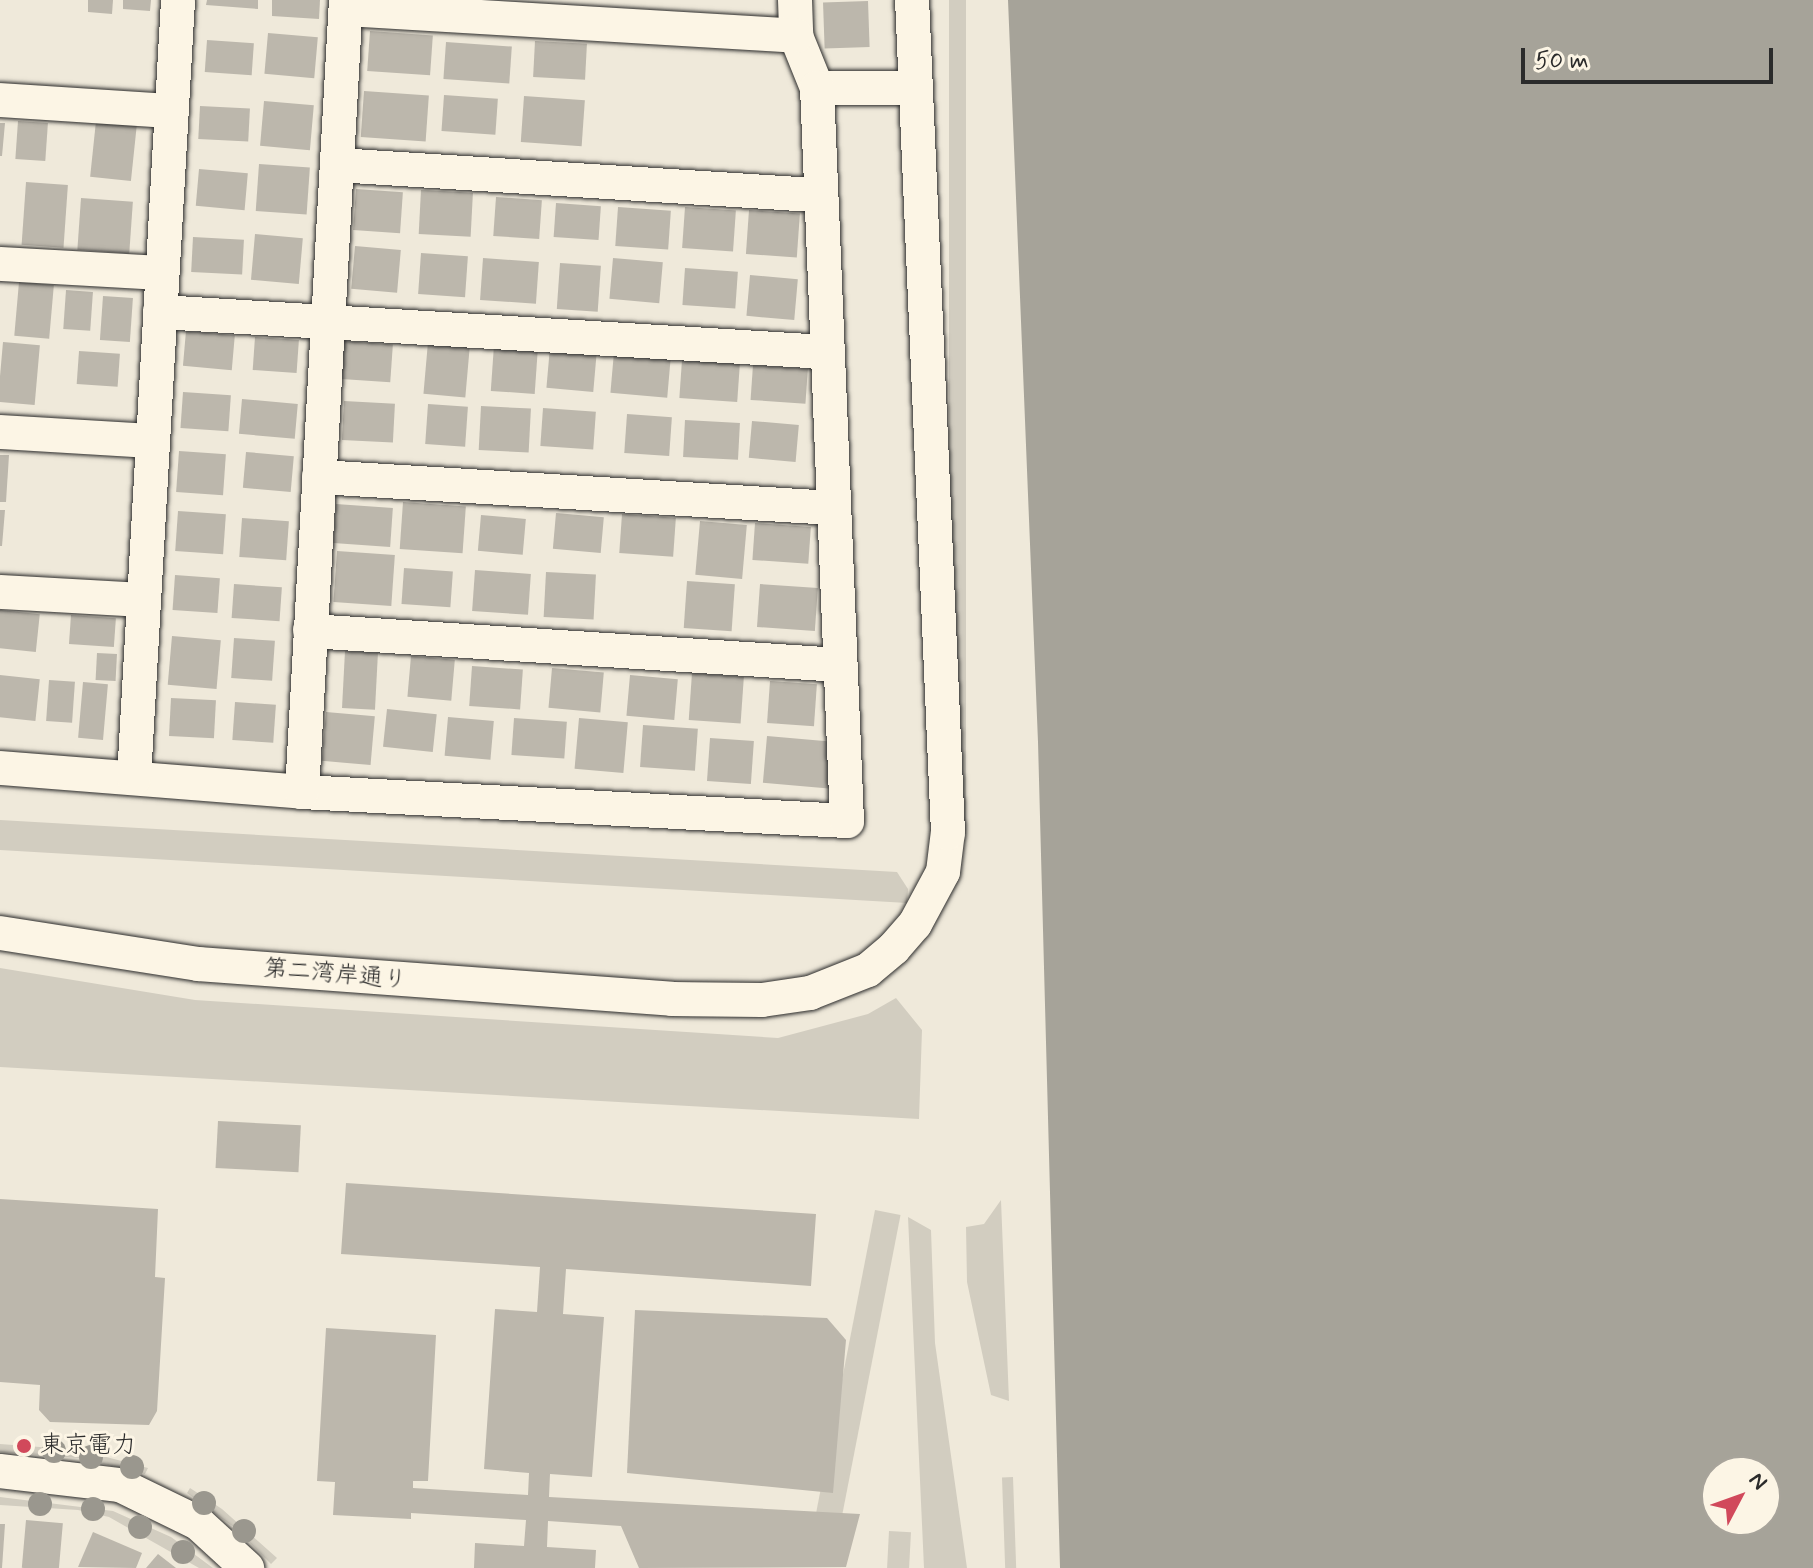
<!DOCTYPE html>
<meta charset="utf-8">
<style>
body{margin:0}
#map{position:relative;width:1813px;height:1568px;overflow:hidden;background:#efe9da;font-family:Mynerve,"Klee One",sans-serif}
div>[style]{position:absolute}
.green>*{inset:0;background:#d2cdc0;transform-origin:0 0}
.water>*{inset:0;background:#a6a399}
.building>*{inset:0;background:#bcb7ac;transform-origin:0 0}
.roads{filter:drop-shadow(0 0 2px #2b2b2b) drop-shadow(0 0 2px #2b2b2b)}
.minor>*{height:34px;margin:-17px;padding:0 17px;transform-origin:17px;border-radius:17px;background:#fcf5e5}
.trees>*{width:24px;height:24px;margin:-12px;border-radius:50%;background:#9a978e}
.dots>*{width:22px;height:22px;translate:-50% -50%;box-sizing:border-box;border:4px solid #fcf5e5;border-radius:50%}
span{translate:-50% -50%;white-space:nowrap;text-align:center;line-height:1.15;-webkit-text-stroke:6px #fcf5e5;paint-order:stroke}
.street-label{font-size:24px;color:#2b2b2b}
.poi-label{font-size:24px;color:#2b2b2b}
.left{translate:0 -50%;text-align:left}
.north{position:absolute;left:1701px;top:1456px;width:80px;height:80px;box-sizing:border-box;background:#fcf5e5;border:2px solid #a8a49b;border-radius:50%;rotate:49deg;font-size:22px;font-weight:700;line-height:32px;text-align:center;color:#2b2b2b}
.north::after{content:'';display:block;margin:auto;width:28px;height:36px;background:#d1495b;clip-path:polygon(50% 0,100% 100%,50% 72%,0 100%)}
.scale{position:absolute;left:1521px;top:48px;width:252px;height:36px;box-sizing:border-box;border:4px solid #2b2b2b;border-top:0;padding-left:10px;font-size:24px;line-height:28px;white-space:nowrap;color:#2b2b2b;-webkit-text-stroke:6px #fcf5e5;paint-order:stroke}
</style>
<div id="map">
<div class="green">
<i style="left:949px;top:0;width:17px;height:834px"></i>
<i style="clip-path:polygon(0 820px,897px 872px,908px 889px,907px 903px,0 850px)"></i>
<i style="clip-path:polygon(0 968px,195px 1000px,778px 1038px,868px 1014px,896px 998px,922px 1030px,919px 1119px,0 1067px)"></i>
<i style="clip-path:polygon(1001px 1200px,1009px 1401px,991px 1395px,967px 1282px,966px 1227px,984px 1224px)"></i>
<i style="left:875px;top:1210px;width:26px;height:309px;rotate:11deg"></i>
<i style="clip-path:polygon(908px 1217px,931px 1230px,935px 1343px,967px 1568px,924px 1568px)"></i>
<i style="clip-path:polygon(0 1444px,80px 1450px,148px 1468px,145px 1474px,79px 1458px,0 1452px)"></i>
<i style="left:1013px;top:1477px;width:91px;height:11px;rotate:88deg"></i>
<i style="clip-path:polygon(190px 1488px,222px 1509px,277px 1558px,271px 1564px,235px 1528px,187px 1493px)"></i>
<i style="clip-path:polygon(0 1497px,113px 1511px,171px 1537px,213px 1568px,199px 1568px,109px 1517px,78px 1510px,0 1505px)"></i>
<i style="left:889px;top:1531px;width:22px;height:37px;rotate:3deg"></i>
</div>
<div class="water">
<i style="clip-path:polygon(evenodd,1008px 0,1813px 0,1813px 1568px,1060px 1568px,1038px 742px,1008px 0,1717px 1472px,1765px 1472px,1765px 1520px,1717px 1520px,1717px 1472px)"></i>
</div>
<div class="building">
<i style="clip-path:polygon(88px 0,113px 0,112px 14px,88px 12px)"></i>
<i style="clip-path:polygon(123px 0,151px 0,150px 11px,123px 9px)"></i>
<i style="clip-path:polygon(207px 0,258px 0,258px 9px,206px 5px)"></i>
<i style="clip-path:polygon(272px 0,320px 0,319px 19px,272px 16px)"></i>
<i style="left:868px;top:1px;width:46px;height:45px;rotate:88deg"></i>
<i style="left:370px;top:31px;width:63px;height:40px;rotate:4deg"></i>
<i style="left:268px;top:33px;width:50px;height:41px;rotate:5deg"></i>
<i style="left:207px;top:40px;width:47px;height:32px;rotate:4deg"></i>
<i style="left:535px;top:41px;width:52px;height:36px;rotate:3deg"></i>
<i style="left:446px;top:42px;width:66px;height:37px;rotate:4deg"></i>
<i style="left:364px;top:91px;width:65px;height:46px;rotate:4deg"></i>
<i style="left:444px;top:95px;width:54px;height:36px;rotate:4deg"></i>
<i style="left:524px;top:96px;width:61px;height:46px;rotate:4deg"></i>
<i style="left:264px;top:101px;width:50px;height:45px;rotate:5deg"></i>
<i style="left:200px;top:106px;width:50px;height:33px;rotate:3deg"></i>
<i style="left:18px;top:121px;width:30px;height:38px;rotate:4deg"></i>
<i style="left:96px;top:121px;width:41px;height:56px;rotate:6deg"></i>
<i style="clip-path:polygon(0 123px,5px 123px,2px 156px,0 156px)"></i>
<i style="left:259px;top:164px;width:51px;height:47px;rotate:4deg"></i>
<i style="left:199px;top:169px;width:49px;height:37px;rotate:5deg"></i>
<i style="left:26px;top:182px;width:42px;height:63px;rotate:4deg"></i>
<i style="left:356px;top:189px;width:47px;height:41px;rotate:4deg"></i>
<i style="left:421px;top:190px;width:52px;height:44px;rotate:3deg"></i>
<i style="left:496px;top:197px;width:46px;height:39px;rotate:4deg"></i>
<i style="left:81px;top:198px;width:52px;height:52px;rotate:4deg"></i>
<i style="left:556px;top:203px;width:45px;height:34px;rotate:4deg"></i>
<i style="left:618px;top:207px;width:53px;height:39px;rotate:4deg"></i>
<i style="left:685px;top:207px;width:51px;height:41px;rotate:4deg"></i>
<i style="left:749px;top:210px;width:51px;height:44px;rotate:4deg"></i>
<i style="left:255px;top:234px;width:48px;height:46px;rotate:5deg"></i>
<i style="left:193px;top:237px;width:51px;height:35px;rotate:3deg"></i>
<i style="left:355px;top:246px;width:46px;height:43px;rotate:5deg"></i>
<i style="left:421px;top:253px;width:47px;height:41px;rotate:4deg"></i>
<i style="left:483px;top:258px;width:56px;height:42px;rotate:4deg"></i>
<i style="left:613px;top:258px;width:50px;height:41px;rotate:5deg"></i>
<i style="left:560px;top:263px;width:41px;height:46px;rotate:4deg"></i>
<i style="left:685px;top:268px;width:53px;height:37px;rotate:4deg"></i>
<i style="left:750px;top:275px;width:48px;height:41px;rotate:5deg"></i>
<i style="left:19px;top:282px;width:35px;height:54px;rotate:5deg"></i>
<i style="left:66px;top:290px;width:27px;height:39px;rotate:4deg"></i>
<i style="left:103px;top:296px;width:30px;height:44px;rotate:4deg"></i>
<i style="left:186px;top:331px;width:49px;height:35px;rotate:5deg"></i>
<i style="left:255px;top:337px;width:44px;height:33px;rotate:4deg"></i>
<i style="left:344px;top:341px;width:49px;height:38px;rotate:4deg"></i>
<i style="left:3px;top:342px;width:37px;height:60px;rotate:5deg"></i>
<i style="left:428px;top:342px;width:42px;height:52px;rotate:5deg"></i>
<i style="left:494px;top:345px;width:44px;height:46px;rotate:4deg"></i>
<i style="left:550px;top:347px;width:47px;height:41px;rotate:5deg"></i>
<i style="left:79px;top:351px;width:41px;height:33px;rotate:4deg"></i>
<i style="left:614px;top:352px;width:57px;height:41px;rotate:5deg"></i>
<i style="left:682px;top:360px;width:58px;height:38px;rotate:4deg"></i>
<i style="left:753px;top:365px;width:55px;height:35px;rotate:4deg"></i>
<i style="left:183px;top:392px;width:48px;height:36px;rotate:4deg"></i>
<i style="left:242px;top:399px;width:56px;height:35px;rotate:5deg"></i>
<i style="left:344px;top:401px;width:51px;height:39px;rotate:3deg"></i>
<i style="left:428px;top:404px;width:40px;height:40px;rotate:4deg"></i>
<i style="left:481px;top:406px;width:50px;height:44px;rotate:3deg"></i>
<i style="left:543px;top:408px;width:53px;height:38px;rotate:4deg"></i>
<i style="left:627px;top:414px;width:45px;height:39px;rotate:4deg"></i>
<i style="left:685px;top:420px;width:55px;height:37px;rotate:3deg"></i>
<i style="left:752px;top:421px;width:47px;height:37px;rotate:5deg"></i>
<i style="left:179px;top:451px;width:47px;height:41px;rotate:4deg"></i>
<i style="left:246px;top:452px;width:48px;height:36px;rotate:5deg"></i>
<i style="clip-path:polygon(0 455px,9px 455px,6px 502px,0 502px)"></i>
<i style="left:403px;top:502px;width:63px;height:47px;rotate:4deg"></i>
<i style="left:336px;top:504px;width:57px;height:39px;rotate:4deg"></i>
<i style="clip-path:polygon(0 510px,5px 510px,2px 546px,0 546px)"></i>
<i style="left:178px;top:511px;width:48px;height:40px;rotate:4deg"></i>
<i style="left:556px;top:513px;width:48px;height:36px;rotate:5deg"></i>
<i style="left:622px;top:514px;width:54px;height:39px;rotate:4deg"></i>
<i style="left:481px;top:515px;width:45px;height:36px;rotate:5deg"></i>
<i style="left:242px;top:518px;width:47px;height:39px;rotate:4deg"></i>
<i style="left:700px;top:521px;width:47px;height:54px;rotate:5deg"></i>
<i style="left:755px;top:523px;width:56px;height:37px;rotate:4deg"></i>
<i style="left:337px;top:551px;width:58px;height:51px;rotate:4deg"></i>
<i style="left:404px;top:568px;width:49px;height:36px;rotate:4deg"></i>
<i style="left:475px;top:570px;width:56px;height:41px;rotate:4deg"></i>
<i style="left:546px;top:572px;width:50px;height:45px;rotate:3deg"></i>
<i style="left:175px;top:575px;width:45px;height:35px;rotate:4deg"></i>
<i style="left:687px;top:581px;width:48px;height:47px;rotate:4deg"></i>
<i style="left:234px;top:584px;width:48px;height:34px;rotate:4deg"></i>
<i style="left:760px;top:584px;width:58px;height:43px;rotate:4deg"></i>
<i style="left:0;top:610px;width:40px;height:38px;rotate:6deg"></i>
<i style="left:71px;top:615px;width:45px;height:29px;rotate:4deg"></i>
<i style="left:172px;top:636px;width:49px;height:49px;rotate:5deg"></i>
<i style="left:234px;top:638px;width:41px;height:40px;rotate:4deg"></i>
<i style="left:345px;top:651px;width:33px;height:57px;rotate:3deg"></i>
<i style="left:97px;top:653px;width:20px;height:27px;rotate:3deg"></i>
<i style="left:411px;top:656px;width:44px;height:41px;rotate:5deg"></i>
<i style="left:472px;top:666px;width:51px;height:40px;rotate:4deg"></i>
<i style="left:552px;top:668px;width:52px;height:40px;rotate:5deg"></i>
<i style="left:692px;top:673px;width:52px;height:47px;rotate:4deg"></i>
<i style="left:0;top:675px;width:40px;height:42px;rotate:6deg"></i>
<i style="left:630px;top:675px;width:48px;height:41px;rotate:5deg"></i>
<i style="left:49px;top:680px;width:26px;height:41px;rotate:4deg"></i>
<i style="left:770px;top:681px;width:47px;height:42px;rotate:4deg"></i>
<i style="left:83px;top:682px;width:25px;height:56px;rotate:5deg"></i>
<i style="left:171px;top:698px;width:45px;height:38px;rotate:3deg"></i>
<i style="left:235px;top:702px;width:41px;height:38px;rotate:4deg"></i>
<i style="left:387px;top:709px;width:50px;height:38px;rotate:6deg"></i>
<i style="left:326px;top:712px;width:49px;height:49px;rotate:5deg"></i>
<i style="left:448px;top:717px;width:46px;height:39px;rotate:5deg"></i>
<i style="left:514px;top:718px;width:53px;height:37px;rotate:4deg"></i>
<i style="left:579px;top:718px;width:49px;height:51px;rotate:5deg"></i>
<i style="left:643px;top:725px;width:55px;height:42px;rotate:4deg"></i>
<i style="left:767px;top:736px;width:66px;height:47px;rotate:5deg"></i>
<i style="left:710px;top:738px;width:44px;height:43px;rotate:4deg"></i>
<i style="left:218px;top:1121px;width:83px;height:47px;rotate:3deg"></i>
<i style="clip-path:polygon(346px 1183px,816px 1214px,811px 1286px,566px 1269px,563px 1314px,604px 1317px,592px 1477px,550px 1474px,549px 1497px,860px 1514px,846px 1567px,639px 1568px,621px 1526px,548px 1521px,547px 1547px,596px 1550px,595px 1568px,474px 1568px,475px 1543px,524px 1546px,526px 1520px,411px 1513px,411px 1519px,333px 1515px,335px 1482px,317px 1481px,326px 1328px,436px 1335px,428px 1481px,413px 1481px,413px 1488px,528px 1495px,529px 1473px,484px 1469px,495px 1309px,537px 1312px,540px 1267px,341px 1254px)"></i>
<i style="clip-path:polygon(0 1199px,158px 1209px,155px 1277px,165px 1278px,157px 1411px,149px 1425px,50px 1422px,39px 1410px,40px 1385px,0 1382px)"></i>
<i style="clip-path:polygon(635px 1310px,827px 1318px,846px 1340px,833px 1493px,627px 1473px)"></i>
<i style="left:26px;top:1520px;width:37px;height:48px;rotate:5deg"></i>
<i style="clip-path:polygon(0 1524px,5px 1524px,2px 1568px,0 1568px)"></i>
<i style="clip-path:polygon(93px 1532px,142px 1553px,136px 1568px,78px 1567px)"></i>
<i style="clip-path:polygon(158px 1554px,176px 1568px,146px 1568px)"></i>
</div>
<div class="roads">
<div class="minor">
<i style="left:795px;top:0;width:36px;rotate:88deg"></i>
<i style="left:796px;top:36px;width:56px;rotate:68deg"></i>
<i style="left:817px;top:88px;width:99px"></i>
<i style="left:346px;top:9px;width:451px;rotate:3.4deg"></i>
<i style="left:0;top:100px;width:172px;rotate:3.7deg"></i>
<i style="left:337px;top:165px;width:484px;rotate:3.6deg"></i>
<i style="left:0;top:264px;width:162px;rotate:3.2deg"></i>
<i style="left:160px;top:312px;width:667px;rotate:3.44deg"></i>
<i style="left:0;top:432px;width:151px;rotate:3.4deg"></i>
<i style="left:319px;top:477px;width:515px;rotate:3.45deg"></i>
<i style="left:0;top:592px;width:144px;rotate:3.2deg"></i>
<i style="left:310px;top:631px;width:531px;rotate:3.67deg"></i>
<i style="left:0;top:768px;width:303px;rotate:4.5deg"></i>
<i style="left:302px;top:792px;width:546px;rotate:3.05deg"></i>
<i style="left:847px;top:821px;width:734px;rotate:-92.34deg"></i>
<i style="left:134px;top:778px;width:779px;rotate:-86.76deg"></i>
<i style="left:302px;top:792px;width:793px;rotate:-86.82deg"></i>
<i style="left:0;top:933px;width:200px;rotate:8.9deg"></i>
<i style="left:198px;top:964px;width:475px;rotate:4.2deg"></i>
<i style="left:672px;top:999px;width:90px;rotate:0.6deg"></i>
<i style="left:762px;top:1000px;width:49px;rotate:-8.3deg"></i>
<i style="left:810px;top:993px;width:62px;rotate:-21.6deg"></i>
<i style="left:868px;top:970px;width:34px;rotate:-40deg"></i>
<i style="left:894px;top:948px;width:32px;rotate:-49deg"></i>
<i style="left:915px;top:924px;width:59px;rotate:-61.7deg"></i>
<i style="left:943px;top:872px;width:39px;rotate:-83deg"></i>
<i style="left:948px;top:833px;width:834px;rotate:-92.47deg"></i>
<i style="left:0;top:1471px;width:121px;rotate:6.7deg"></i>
<i style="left:120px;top:1485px;width:87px;rotate:26deg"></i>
<i style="left:198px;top:1523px;width:67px;rotate:42.6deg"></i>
</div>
</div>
<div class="trees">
<i style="left:54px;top:1451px"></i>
<i style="left:91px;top:1457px"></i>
<i style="left:132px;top:1467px"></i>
<i style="left:204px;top:1503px"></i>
<i style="left:40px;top:1504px"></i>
<i style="left:93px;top:1509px"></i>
<i style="left:140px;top:1527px"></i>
<i style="left:244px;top:1531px"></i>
<i style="left:183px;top:1552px"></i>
</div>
<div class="dots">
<i style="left:24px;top:1446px;background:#d1495b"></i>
</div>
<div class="street-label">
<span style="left:335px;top:975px;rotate:5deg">第二湾岸通り</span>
</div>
<div class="poi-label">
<span class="left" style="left:40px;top:1446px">東京電力</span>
</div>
<div class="north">N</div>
<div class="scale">50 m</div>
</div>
